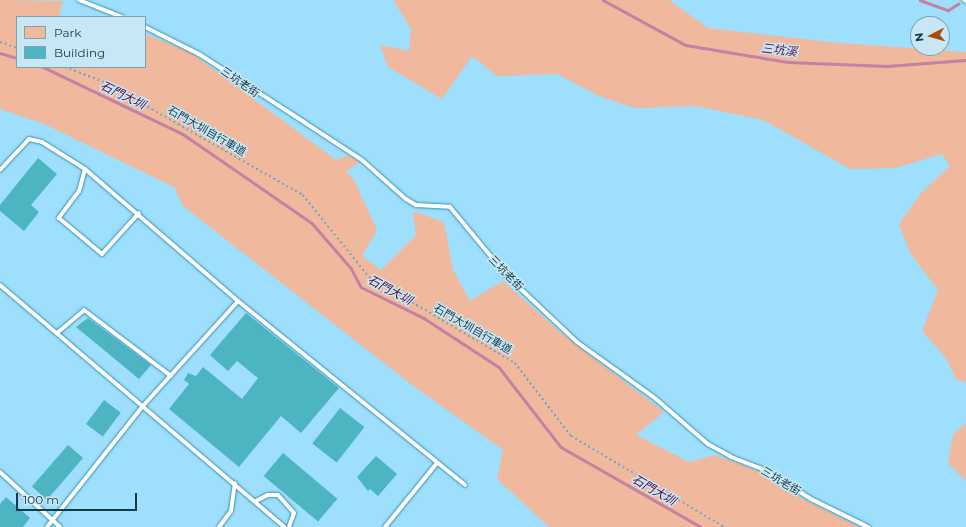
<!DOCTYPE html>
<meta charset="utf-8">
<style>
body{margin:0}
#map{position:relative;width:966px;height:527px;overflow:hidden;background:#9ddffc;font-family:Montserrat,"Noto Sans TC",sans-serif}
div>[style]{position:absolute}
.green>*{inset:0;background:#f0b89d}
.stream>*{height:2.5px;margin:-1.25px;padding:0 1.25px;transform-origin:1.25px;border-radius:1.25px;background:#c381a3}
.building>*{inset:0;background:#4db4c2;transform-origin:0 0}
.path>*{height:1.5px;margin-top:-0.75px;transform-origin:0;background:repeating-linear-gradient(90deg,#70a8c0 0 2px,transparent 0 5px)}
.roads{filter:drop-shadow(0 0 1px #3990b2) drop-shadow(0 0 1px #3990b2)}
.lane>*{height:4px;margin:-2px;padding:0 2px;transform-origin:2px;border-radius:2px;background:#fff}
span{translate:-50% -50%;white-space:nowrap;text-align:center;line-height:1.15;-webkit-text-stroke:3px #c7e7f5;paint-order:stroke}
.street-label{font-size:11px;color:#153a48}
.water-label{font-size:12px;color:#5a0a3e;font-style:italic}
.legend{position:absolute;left:16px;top:16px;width:130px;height:52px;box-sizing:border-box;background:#c7e7f5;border:1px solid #80a2b0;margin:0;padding:5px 7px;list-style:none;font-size:12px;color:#153a48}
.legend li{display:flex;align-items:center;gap:8px;height:20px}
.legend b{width:20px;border:1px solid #80a2b0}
.north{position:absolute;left:910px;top:16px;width:40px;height:40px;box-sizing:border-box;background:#c7e7f5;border:1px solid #80a2b0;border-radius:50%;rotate:264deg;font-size:11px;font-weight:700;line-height:16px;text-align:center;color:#153a48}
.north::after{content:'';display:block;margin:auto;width:14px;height:18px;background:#ac4b05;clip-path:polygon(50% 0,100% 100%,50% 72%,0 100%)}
.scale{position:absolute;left:16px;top:493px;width:121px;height:18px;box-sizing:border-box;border:2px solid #153a48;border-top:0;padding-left:5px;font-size:12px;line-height:14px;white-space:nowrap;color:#153a48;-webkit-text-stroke:3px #c7e7f5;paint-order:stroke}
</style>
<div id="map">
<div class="green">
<i style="clip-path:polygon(0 0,63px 1px,59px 17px,17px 17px,17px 67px,145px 67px,145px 34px,190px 52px,336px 160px,347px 155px,359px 162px,346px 172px,354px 180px,377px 230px,362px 256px,381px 270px,416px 235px,413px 211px,444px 222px,453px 270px,470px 301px,503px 281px,560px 332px,664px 412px,636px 435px,689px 462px,715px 455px,761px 472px,781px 488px,859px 527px,549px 527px,497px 479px,503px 450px,408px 382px,183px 206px,174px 187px,44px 124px,0 109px)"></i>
<i style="clip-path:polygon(393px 0,669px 0,708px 28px,838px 43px,966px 52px,966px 383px,956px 379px,946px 358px,922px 331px,938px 290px,910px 253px,899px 224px,921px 193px,950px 166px,942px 154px,895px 168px,850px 169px,763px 120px,695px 106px,634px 108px,599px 96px,557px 74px,497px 76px,472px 56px,442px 99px,388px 67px,380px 45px,409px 51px,411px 29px)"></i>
<i style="clip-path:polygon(966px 423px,966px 481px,948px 463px,953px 435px)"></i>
</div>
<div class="stream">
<i style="left:603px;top:0;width:94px;rotate:28.5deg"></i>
<i style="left:686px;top:45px;width:103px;rotate:9.5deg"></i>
<i style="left:788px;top:62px;width:99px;rotate:2.3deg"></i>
<i style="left:887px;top:66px;width:79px;rotate:-4.3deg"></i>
<i style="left:920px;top:0;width:30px;rotate:20deg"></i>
<i style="left:948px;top:10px;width:12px;rotate:-31deg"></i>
<i style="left:0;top:53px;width:18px;rotate:16deg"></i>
<i style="left:43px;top:67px;width:155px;rotate:25.6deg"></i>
<i style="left:183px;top:134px;width:157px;rotate:34.6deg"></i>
<i style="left:312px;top:223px;width:60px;rotate:49.1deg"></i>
<i style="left:351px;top:268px;width:21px;rotate:62deg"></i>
<i style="left:361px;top:287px;width:70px;rotate:26.2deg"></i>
<i style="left:424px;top:318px;width:90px;rotate:33.2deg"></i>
<i style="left:499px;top:367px;width:101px;rotate:52.2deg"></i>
<i style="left:561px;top:447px;width:161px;rotate:29.7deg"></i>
</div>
<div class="building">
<i style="clip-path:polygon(38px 158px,57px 174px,31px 205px,39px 212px,24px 231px,0 211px,0 205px)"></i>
<i style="clip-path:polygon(246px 313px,339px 388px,301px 433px,281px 416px,239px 467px,169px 409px,189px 384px,184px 380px,188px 373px,196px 376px,203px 367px,242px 399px,258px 378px,237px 361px,228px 371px,210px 355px)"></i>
<i style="clip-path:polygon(88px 318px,151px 365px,139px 379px,76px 327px)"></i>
<i style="left:104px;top:400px;width:21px;height:30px;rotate:37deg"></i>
<i style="left:340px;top:408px;width:31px;height:45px;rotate:38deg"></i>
<i style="left:68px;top:445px;width:20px;height:55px;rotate:41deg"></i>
<i style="left:283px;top:453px;width:71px;height:30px;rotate:40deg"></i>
<i style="clip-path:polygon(376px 456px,397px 474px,378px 496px,370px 489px,368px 491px,357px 477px)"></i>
<i style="clip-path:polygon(6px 497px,30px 518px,23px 527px,0 527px,0 504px)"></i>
</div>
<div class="path">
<i style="left:0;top:42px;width:18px;rotate:19deg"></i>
<i style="left:65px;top:67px;width:42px;rotate:21deg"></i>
<i style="left:104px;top:82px;width:229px;rotate:29.6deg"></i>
<i style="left:303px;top:195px;width:105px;rotate:51.2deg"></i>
<i style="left:369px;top:277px;width:169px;rotate:30.5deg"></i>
<i style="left:515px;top:363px;width:92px;rotate:52.5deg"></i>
<i style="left:571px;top:436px;width:178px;rotate:30.7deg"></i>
</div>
<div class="roads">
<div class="lane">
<i style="left:79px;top:0;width:46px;rotate:21.6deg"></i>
<i style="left:964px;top:0;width:2px;rotate:27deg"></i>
<i style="left:145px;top:27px;width:60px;rotate:26.6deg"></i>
<i style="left:199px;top:54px;width:101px;rotate:32.9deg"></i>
<i style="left:284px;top:109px;width:93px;rotate:33.2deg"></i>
<i style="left:362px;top:160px;width:59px;rotate:41.6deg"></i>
<i style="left:406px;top:199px;width:12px;rotate:31deg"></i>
<i style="left:416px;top:205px;width:34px;rotate:3deg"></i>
<i style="left:450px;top:207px;width:89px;rotate:50.4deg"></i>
<i style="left:507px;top:276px;width:96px;rotate:43.3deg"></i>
<i style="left:577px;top:342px;width:97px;rotate:35.8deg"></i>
<i style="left:656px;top:399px;width:69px;rotate:40.9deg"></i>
<i style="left:708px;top:444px;width:26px;rotate:29deg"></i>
<i style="left:731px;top:457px;width:36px;rotate:21deg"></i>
<i style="left:765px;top:470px;width:54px;rotate:32.2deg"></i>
<i style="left:811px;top:499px;width:64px;rotate:26.2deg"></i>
<i style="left:85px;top:169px;width:23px;rotate:105deg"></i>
<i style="left:79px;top:191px;width:34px;rotate:127deg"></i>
<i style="left:59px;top:218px;width:56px;rotate:39.9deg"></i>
<i style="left:102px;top:254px;width:55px;rotate:-47.9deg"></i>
<i style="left:0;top:170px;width:42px;rotate:-46.9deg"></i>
<i style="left:29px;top:139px;width:13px;rotate:13deg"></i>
<i style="left:42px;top:142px;width:51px;rotate:32.1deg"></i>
<i style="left:85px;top:169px;width:202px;rotate:40.8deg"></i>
<i style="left:238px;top:301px;width:292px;rotate:39deg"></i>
<i style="left:0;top:285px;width:373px;rotate:40.4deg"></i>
<i style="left:57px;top:333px;width:35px;rotate:-40deg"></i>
<i style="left:84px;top:310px;width:109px;rotate:37.2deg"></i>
<i style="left:0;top:472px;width:81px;rotate:42.5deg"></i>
<i style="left:256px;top:501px;width:13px;rotate:-27deg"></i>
<i style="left:268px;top:495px;width:10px"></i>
<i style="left:278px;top:495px;width:24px;rotate:48deg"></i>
<i style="left:294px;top:513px;width:15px;rotate:110deg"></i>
<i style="left:47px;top:527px;width:153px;rotate:-51.6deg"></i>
<i style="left:142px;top:407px;width:143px;rotate:-47.8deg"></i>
<i style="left:219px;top:527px;width:20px;rotate:-53deg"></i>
<i style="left:231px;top:511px;width:28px;rotate:-82deg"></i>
<i style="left:385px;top:527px;width:82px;rotate:-50.9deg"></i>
</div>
</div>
<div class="street-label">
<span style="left:240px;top:82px;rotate:35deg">三坑老街</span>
<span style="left:207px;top:131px;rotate:30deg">石門大圳自行車道</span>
<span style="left:506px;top:273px;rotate:46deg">三坑老街</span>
<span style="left:473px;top:329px;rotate:30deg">石門大圳自行車道</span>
<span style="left:781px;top:481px;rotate:31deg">三坑老街</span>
</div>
<div class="water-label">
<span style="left:779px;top:50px;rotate:7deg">三坑溪</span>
<span style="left:123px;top:95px;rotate:26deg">石門大圳</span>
<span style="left:390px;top:290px;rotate:28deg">石門大圳</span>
<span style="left:654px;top:490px;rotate:30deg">石門大圳</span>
</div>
<ul class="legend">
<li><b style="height:11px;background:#f0b89d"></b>Park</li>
<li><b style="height:11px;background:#4db4c2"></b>Building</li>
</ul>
<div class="north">N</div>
<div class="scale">100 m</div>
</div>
